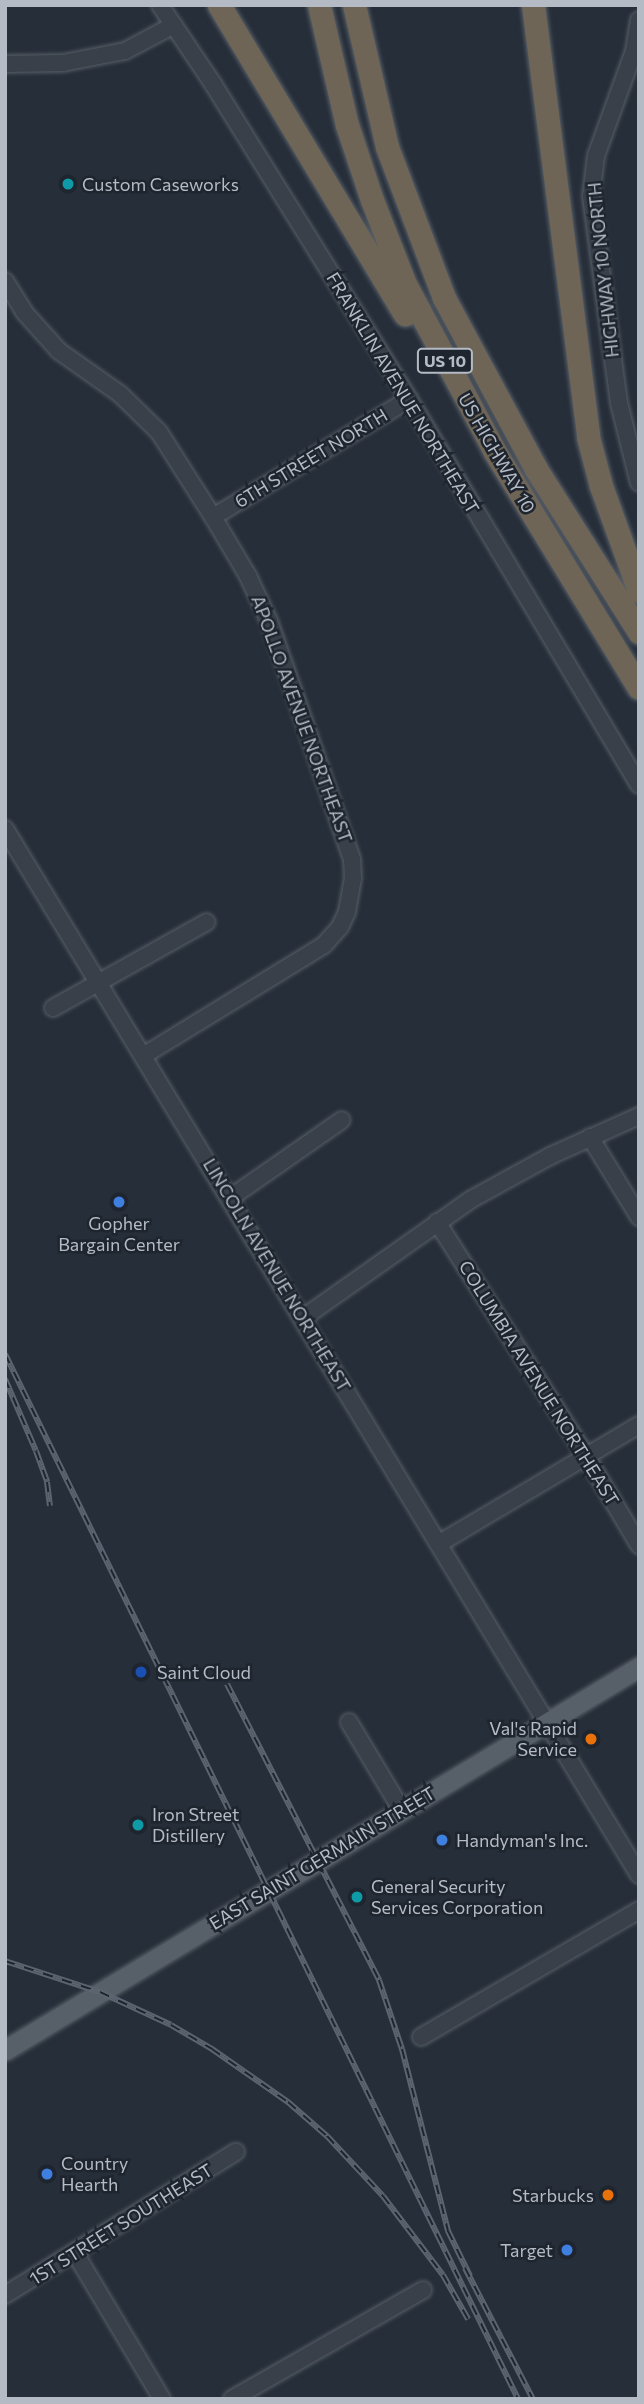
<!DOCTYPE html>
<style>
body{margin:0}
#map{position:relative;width:644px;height:2404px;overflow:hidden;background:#262e39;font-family:Commissioner,sans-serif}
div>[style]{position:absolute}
.roads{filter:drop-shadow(0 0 2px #575e67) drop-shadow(0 0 2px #575e67)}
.minor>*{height:16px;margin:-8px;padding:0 8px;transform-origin:8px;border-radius:8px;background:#394049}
.major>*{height:19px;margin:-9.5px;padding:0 9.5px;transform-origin:9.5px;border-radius:9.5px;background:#575f69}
.highway>*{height:23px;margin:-11.5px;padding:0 11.5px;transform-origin:11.5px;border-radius:11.5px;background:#6e6557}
.rail>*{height:6px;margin-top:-3px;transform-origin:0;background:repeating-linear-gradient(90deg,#1e252e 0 10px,#5c6470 0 20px);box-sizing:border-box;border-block:2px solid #5c6470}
.dots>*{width:19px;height:19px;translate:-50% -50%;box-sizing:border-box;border:4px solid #1e252e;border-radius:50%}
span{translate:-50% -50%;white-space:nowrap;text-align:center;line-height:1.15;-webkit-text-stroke:5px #1e252e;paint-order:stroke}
.shield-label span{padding:2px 5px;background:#1e252e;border:2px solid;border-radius:5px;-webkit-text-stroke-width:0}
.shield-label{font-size:16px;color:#b5bbc5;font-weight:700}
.poi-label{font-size:18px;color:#b5bbc5}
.left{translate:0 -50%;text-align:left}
.right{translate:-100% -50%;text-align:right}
.street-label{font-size:18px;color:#b5bbc5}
.frame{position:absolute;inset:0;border:7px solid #b5bbc5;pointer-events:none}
</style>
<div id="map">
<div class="roads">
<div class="minor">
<i style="left:160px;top:5px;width:95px;rotate:56.1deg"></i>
<i style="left:213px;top:84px;width:371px;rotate:58.1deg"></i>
<i style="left:409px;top:399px;width:449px;rotate:59.2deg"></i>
<i style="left:639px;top:20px;width:31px;rotate:99deg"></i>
<i style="left:634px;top:51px;width:112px;rotate:109.9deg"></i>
<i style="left:596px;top:156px;width:40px;rotate:97.1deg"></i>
<i style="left:591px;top:196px;width:209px;rotate:82.3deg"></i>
<i style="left:619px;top:403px;width:82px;rotate:76deg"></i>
<i style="left:5px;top:64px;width:58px;rotate:-1deg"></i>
<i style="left:63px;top:63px;width:63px;rotate:-11deg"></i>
<i style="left:125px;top:51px;width:55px;rotate:-28deg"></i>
<i style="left:5px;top:281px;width:36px;rotate:58deg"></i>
<i style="left:24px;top:312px;width:52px;rotate:48.1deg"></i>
<i style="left:59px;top:351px;width:75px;rotate:35.2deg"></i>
<i style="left:120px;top:394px;width:54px;rotate:44.3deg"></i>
<i style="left:159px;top:432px;width:101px;rotate:57.6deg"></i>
<i style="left:213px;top:517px;width:69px;rotate:59.3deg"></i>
<i style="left:248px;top:576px;width:50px;rotate:65deg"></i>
<i style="left:269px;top:621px;width:252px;rotate:70.8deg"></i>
<i style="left:352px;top:859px;width:19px;rotate:87deg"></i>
<i style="left:353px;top:878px;width:35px;rotate:100deg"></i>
<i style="left:347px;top:912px;width:17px;rotate:115deg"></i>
<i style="left:340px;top:927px;width:24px;rotate:132deg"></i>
<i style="left:324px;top:945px;width:212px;rotate:148.5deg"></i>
<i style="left:213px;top:517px;width:229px;rotate:-31deg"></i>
<i style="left:5px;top:829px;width:1223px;rotate:58.78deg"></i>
<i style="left:53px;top:1008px;width:176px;rotate:-29.2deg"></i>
<i style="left:590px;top:1137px;width:94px;rotate:58.5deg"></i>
<i style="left:230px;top:1198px;width:136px;rotate:-34.9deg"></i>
<i style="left:437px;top:1222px;width:277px;rotate:57.5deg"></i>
<i style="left:586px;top:1456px;width:104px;rotate:59.2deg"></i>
<i style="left:303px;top:1318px;width:204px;rotate:-35.2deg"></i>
<i style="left:470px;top:1200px;width:91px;rotate:-28.8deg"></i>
<i style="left:550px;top:1156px;width:98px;rotate:-24.2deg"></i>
<i style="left:440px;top:1543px;width:231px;rotate:-30.7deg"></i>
<i style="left:349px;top:1722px;width:101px;rotate:59.1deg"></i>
<i style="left:421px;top:2037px;width:252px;rotate:-30.2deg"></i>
<i style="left:75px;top:2253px;width:170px;rotate:59.2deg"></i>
<i style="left:5px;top:2295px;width:272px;rotate:-31.8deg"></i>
<i style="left:232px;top:2399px;width:220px;rotate:-29.7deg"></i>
</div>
<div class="major">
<i style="left:5px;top:2050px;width:741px;rotate:-31.14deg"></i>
</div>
<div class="highway">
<i style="left:219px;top:5px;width:361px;rotate:59deg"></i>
<i style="left:319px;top:5px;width:123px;rotate:76.9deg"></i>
<i style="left:347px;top:125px;width:79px;rotate:71.6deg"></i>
<i style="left:372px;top:200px;width:90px;rotate:68.6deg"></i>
<i style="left:405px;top:284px;width:191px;rotate:61.8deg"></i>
<i style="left:495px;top:452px;width:276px;rotate:58.6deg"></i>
<i style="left:354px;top:5px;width:146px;rotate:76.9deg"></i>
<i style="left:387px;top:147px;width:161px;rotate:69.3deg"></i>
<i style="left:444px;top:298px;width:194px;rotate:61.7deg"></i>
<i style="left:536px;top:469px;width:193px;rotate:57.7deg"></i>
<i style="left:533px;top:5px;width:435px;rotate:82.7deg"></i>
<i style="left:588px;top:437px;width:51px;rotate:75.1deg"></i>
<i style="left:601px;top:486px;width:112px;rotate:70.1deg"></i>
</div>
</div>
<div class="rail">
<i style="left:5px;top:1354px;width:1164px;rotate:63.85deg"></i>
<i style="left:5px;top:1379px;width:78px;rotate:66.7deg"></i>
<i style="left:36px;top:1451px;width:33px;rotate:70deg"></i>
<i style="left:47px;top:1482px;width:24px;rotate:83deg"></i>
<i style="left:227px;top:1684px;width:333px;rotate:62.8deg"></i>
<i style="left:379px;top:1980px;width:73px;rotate:71.6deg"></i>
<i style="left:402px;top:2049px;width:188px;rotate:75.8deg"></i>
<i style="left:448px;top:2231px;width:50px;rotate:63.9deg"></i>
<i style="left:5px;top:1961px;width:100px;rotate:18.1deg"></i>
<i style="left:100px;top:1992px;width:78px;rotate:24.9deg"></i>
<i style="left:171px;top:2025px;width:48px;rotate:30.3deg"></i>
<i style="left:212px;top:2049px;width:93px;rotate:34.9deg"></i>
<i style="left:288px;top:2102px;width:52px;rotate:41.1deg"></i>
<i style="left:327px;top:2136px;width:82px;rotate:47deg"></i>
<i style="left:383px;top:2196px;width:99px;rotate:52.8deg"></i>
<i style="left:443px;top:2275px;width:51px;rotate:60.4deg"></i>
<i style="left:465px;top:2268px;width:148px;rotate:62.6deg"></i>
</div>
<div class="dots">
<i style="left:68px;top:184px;background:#0f9aa8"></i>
<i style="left:119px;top:1202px;background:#3f7fe0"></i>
<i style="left:141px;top:1672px;background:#1a4fb4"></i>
<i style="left:591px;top:1739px;background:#e8710a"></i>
<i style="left:138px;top:1825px;background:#0f9aa8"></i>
<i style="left:442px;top:1840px;background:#3f7fe0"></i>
<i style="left:357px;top:1897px;background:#0f9aa8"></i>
<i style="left:47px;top:2174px;background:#3f7fe0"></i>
<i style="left:608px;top:2195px;background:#e8710a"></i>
<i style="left:567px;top:2250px;background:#3f7fe0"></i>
</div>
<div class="shield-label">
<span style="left:445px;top:361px">US 10</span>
</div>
<div class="poi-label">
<span class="left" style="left:82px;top:184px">Custom Caseworks</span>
<span style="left:119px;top:1234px">Gopher<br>Bargain Center</span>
<span class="left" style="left:157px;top:1672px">Saint Cloud</span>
<span class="right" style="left:577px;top:1739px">Val's Rapid<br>Service</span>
<span class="left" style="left:152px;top:1825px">Iron Street<br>Distillery</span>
<span class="left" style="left:456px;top:1840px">Handyman's Inc.</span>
<span class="left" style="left:371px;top:1897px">General Security<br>Services Corporation</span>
<span class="left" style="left:61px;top:2174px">Country<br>Hearth</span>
<span class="right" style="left:594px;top:2195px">Starbucks</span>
<span class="right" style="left:553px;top:2250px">Target</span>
</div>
<div class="street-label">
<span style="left:603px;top:270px;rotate:-96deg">HIGHWAY 10 NORTH</span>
<span style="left:403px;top:393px;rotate:59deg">FRANKLIN AVENUE NORTHEAST</span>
<span style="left:497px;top:453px;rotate:60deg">US HIGHWAY 10</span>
<span style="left:311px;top:458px;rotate:-31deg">6TH STREET NORTH</span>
<span style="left:302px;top:719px;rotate:70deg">APOLLO AVENUE NORTHEAST</span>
<span style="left:277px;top:1275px;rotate:59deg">LINCOLN AVENUE NORTHEAST</span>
<span style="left:539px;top:1383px;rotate:58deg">COLUMBIA AVENUE NORTHEAST</span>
<span style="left:322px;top:1858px;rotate:-31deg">EAST SAINT GERMAIN STREET</span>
<span style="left:121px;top:2224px;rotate:-32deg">1ST STREET SOUTHEAST</span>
</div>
<div class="frame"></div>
</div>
